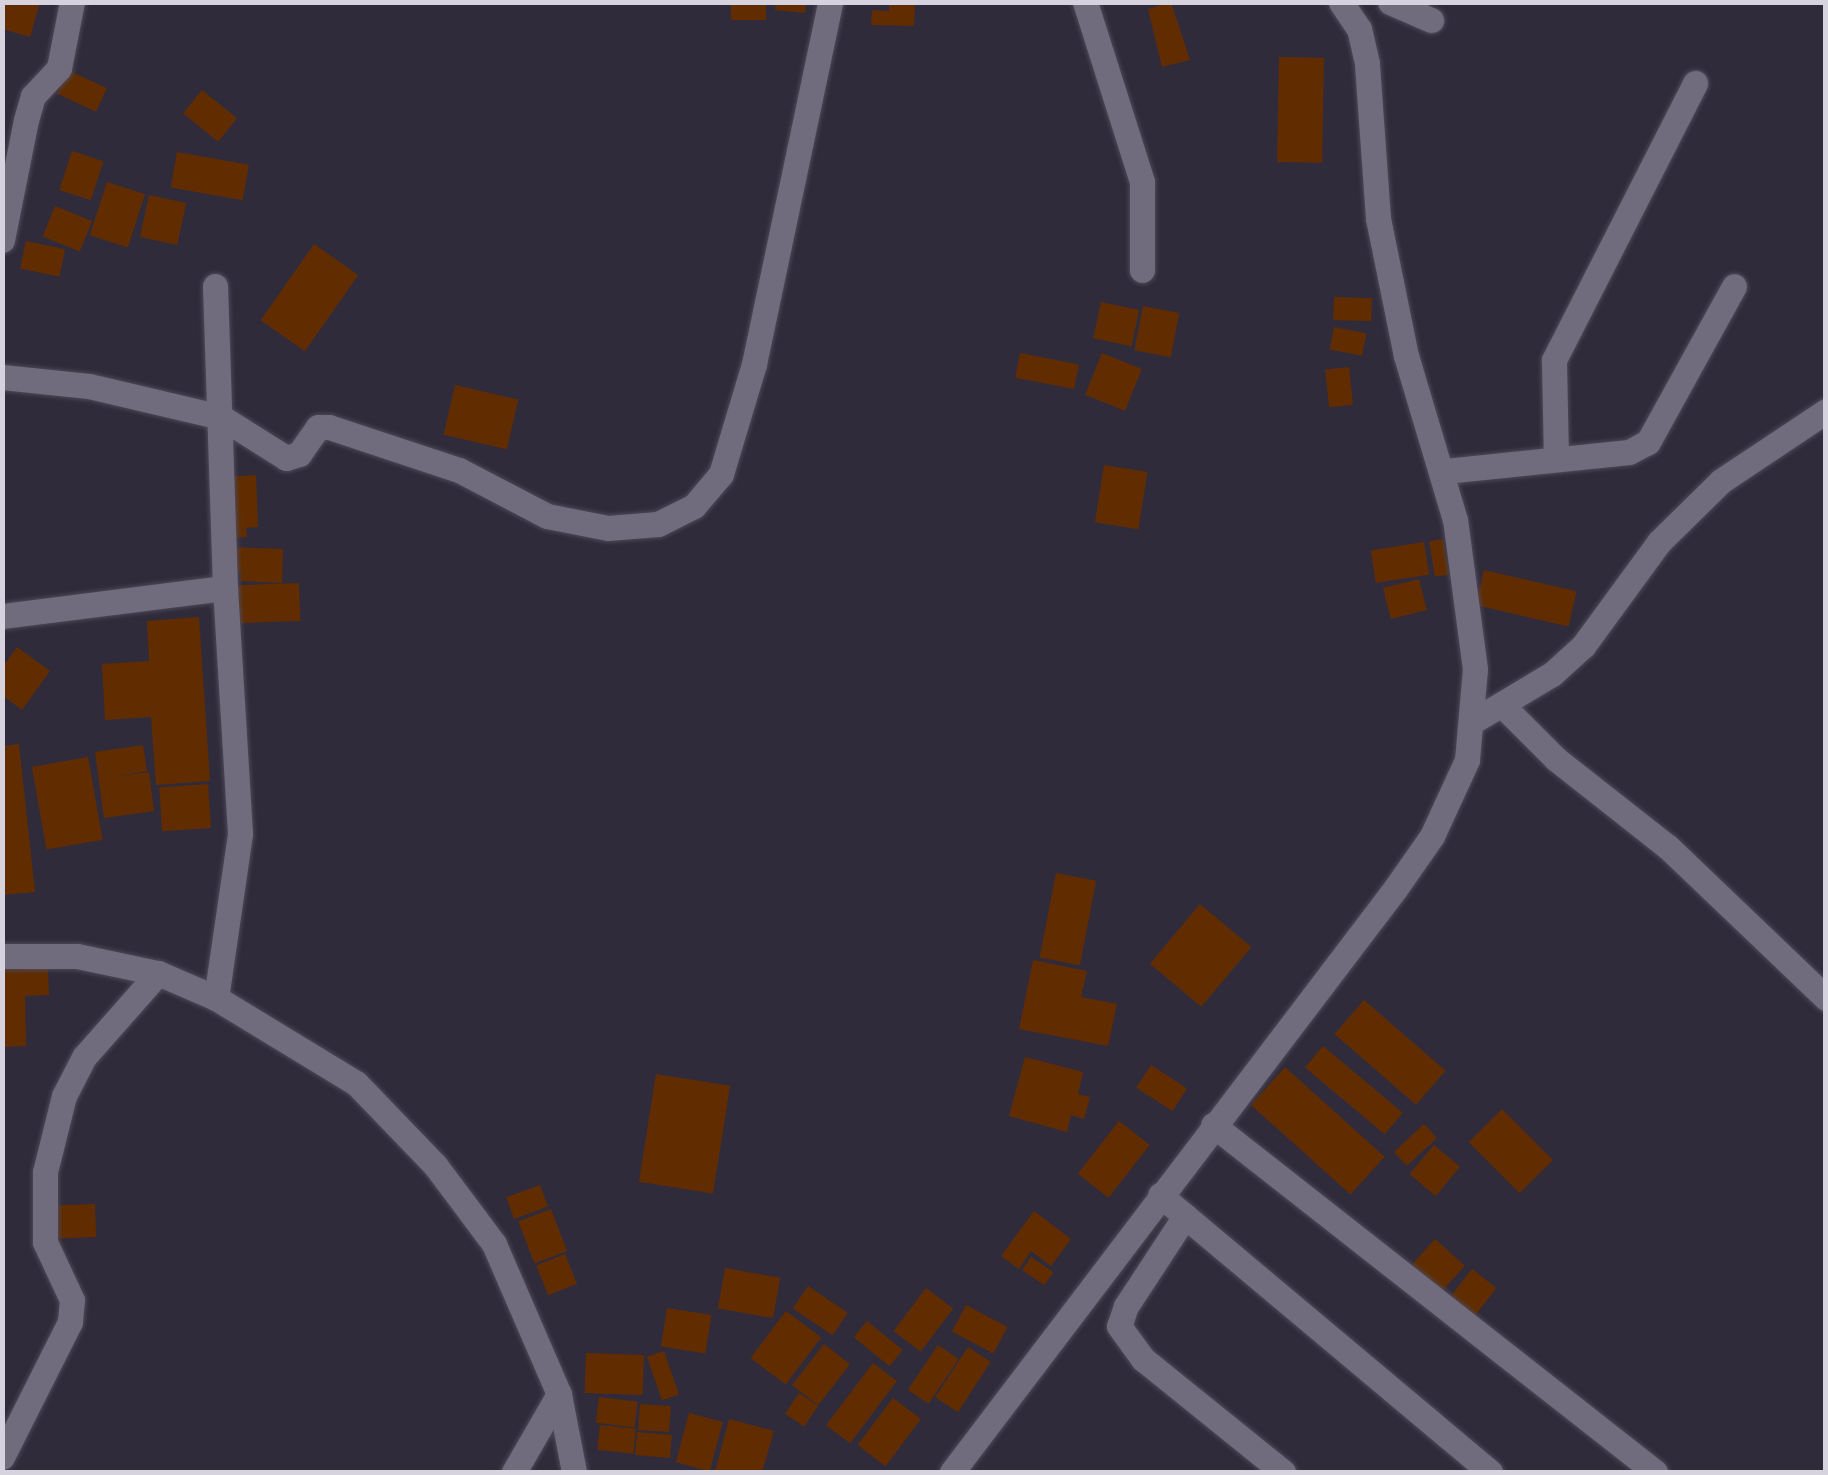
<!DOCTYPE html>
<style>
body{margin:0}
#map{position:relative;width:1828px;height:1475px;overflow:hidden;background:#302b3b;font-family:"Archivo Narrow",sans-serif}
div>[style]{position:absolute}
.building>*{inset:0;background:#612d00;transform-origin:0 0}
.roads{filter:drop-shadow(0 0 2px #4d4957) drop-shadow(0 0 2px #4d4957)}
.minor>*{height:25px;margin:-12.5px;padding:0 12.5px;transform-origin:12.5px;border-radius:12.5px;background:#716b7e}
.tertiary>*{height:25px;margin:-12.5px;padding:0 12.5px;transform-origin:12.5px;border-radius:12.5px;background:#716b7e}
span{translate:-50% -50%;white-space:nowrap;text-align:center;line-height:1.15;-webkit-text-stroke:8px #262131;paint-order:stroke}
.frame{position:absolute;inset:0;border:5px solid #d6d3de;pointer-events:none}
</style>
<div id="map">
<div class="building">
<i style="clip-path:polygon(2px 2px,40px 2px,30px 37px,2px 29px)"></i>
<i style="left:731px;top:2px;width:35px;height:18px"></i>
<i style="clip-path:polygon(776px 2px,806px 2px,805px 13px,775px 10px)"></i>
<i style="clip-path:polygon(889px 2px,915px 2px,914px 26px,871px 25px,872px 10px,889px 11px)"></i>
<i style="clip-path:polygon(1171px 2px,1190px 60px,1162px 67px,1148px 9px)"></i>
<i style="left:1279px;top:57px;width:45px;height:105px;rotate:1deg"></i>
<i style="left:68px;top:70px;width:43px;height:26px;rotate:25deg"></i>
<i style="left:202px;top:90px;width:45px;height:30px;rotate:39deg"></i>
<i style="left:72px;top:151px;width:33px;height:41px;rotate:18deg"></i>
<i style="left:177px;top:152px;width:73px;height:36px;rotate:10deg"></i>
<i style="left:107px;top:182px;width:40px;height:56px;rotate:18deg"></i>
<i style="left:149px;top:195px;width:38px;height:43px;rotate:12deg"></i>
<i style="left:55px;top:206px;width:40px;height:33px;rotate:22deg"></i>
<i style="left:26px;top:241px;width:40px;height:28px;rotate:12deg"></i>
<i style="left:314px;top:244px;width:54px;height:93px;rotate:35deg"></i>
<i style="left:1334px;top:297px;width:38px;height:23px;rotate:2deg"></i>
<i style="left:1101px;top:302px;width:39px;height:37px;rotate:12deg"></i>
<i style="left:1143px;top:306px;width:37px;height:45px;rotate:11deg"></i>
<i style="left:1334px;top:327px;width:33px;height:23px;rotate:11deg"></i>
<i style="left:1020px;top:353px;width:60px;height:25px;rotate:11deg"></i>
<i style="left:1102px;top:353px;width:43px;height:45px;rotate:22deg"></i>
<i style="left:1349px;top:367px;width:38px;height:24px;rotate:84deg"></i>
<i style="left:455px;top:385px;width:65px;height:51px;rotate:13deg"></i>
<i style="left:1104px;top:465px;width:44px;height:58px;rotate:9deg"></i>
<i style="clip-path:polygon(256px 475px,258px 527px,246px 528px,247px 537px,230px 538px,227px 477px)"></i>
<i style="left:1443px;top:539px;width:36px;height:14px;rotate:81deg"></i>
<i style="left:1424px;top:542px;width:33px;height:54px;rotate:81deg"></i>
<i style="clip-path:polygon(229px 547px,283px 549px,282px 583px,240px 581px,241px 573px,228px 572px)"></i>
<i style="left:1484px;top:570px;width:95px;height:36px;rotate:13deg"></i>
<i style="left:1419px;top:579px;width:32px;height:37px;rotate:76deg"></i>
<i style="left:299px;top:583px;width:38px;height:69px;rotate:88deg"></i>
<i style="clip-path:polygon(199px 617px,210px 781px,156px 785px,151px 717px,105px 720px,102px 664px,149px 661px,147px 621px)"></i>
<i style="clip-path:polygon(17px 647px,50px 671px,22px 710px,2px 695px,2px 668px)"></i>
<i style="clip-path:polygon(19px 744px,35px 892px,2px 895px,2px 746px)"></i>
<i style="clip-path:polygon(143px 745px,147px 771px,112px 777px,149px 772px,154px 811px,104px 818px,95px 752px)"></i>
<i style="left:88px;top:757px;width:84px;height:57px;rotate:80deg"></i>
<i style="left:208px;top:784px;width:44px;height:49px;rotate:86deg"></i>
<i style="left:1056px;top:873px;width:41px;height:86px;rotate:11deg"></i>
<i style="left:1200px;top:904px;width:67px;height:78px;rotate:40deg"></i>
<i style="clip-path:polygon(1033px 960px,1087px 971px,1081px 997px,1117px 1004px,1108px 1046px,1019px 1029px)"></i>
<i style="clip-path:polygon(48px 968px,49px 995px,25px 996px,26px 1046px,2px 1047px,2px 970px)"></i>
<i style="left:1364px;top:1000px;width:108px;height:45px;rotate:41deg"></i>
<i style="left:1323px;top:1046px;width:104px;height:28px;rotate:40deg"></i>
<i style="clip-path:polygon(1025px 1057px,1083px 1072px,1078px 1094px,1090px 1097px,1084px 1119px,1071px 1115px,1067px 1132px,1009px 1116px)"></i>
<i style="left:1151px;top:1065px;width:43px;height:27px;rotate:33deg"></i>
<i style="left:1285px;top:1067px;width:134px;height:51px;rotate:42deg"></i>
<i style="left:656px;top:1074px;width:75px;height:109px;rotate:9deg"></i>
<i style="left:1502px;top:1109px;width:72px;height:47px;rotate:45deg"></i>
<i style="left:1119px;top:1121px;width:39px;height:67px;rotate:38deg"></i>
<i style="left:1424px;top:1124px;width:19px;height:41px;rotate:47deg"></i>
<i style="left:1434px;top:1145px;width:34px;height:38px;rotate:40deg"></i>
<i style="left:540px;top:1185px;width:23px;height:36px;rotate:70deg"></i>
<i style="left:95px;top:1204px;width:33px;height:40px;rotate:88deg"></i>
<i style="left:551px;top:1209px;width:45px;height:35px;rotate:69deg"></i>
<i style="clip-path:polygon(1034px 1211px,1071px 1239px,1051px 1266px,1031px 1251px,1019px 1269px,1001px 1256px)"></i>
<i style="left:1435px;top:1239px;width:40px;height:44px;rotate:42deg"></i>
<i style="left:565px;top:1254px;width:32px;height:31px;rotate:68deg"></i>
<i style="left:1031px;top:1257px;width:27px;height:16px;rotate:34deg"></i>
<i style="left:725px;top:1268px;width:56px;height:41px;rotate:10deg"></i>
<i style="left:1472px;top:1269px;width:31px;height:39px;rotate:38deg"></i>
<i style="left:808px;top:1286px;width:48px;height:27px;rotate:34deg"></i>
<i style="left:926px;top:1288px;width:34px;height:54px;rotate:37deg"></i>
<i style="left:966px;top:1305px;width:47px;height:30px;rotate:28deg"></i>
<i style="left:667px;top:1308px;width:45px;height:39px;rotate:9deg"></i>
<i style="left:786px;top:1311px;width:44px;height:59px;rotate:37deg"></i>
<i style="left:867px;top:1321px;width:46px;height:21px;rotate:39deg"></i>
<i style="left:824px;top:1344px;width:33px;height:52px;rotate:38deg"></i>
<i style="left:938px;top:1345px;width:25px;height:54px;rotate:34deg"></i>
<i style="left:968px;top:1347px;width:27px;height:60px;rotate:33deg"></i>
<i style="left:664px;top:1351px;width:46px;height:18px;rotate:71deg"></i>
<i style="left:586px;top:1353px;width:58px;height:40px;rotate:2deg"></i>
<i style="left:873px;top:1363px;width:30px;height:78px;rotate:37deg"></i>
<i style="left:799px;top:1393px;width:23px;height:25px;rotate:34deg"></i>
<i style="left:599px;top:1397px;width:39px;height:26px;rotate:7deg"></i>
<i style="left:893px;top:1398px;width:35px;height:59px;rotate:37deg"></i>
<i style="left:640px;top:1404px;width:31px;height:26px;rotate:4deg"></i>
<i style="left:689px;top:1413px;width:35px;height:51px;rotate:15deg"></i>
<i style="clip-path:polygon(729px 1419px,774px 1431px,762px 1472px,715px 1472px)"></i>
<i style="left:600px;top:1425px;width:36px;height:25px;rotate:6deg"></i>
<i style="left:637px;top:1432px;width:35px;height:23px;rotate:5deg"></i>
</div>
<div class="roads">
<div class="minor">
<i style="left:1085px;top:2px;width:189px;rotate:72.4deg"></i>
<i style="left:1142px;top:182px;width:88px;rotate:90deg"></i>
<i style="left:1390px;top:2px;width:45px;rotate:23.7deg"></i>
<i style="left:2px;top:240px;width:122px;rotate:-78.7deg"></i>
<i style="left:26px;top:120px;width:25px;rotate:-74deg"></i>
<i style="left:33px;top:96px;width:38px;rotate:-47deg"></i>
<i style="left:59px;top:68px;width:67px;rotate:-78.9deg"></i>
<i style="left:215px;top:286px;width:302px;rotate:88.1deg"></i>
<i style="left:2px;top:377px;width:87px;rotate:5.9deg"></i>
<i style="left:89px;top:386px;width:136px;rotate:13.2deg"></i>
<i style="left:221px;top:417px;width:77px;rotate:32.2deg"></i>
<i style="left:286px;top:458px;width:14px;rotate:-17deg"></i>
<i style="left:299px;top:454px;width:33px;rotate:-55deg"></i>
<i style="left:318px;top:427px;width:11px"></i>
<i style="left:329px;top:427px;width:137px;rotate:18.3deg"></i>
<i style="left:459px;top:470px;width:99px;rotate:27.6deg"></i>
<i style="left:547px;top:516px;width:62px;rotate:11.1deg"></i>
<i style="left:608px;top:528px;width:50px;rotate:-4.6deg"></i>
<i style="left:658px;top:524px;width:40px;rotate:-26.6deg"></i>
<i style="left:694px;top:506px;width:42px;rotate:-49.8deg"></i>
<i style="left:721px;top:474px;width:115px;rotate:-73.3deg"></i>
<i style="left:754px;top:364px;width:370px;rotate:-78.1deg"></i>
<i style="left:1556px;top:459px;width:99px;rotate:-91.2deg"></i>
<i style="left:1554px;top:360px;width:311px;rotate:-63deg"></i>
<i style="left:1445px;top:471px;width:185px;rotate:-5.9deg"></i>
<i style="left:1629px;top:452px;width:21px;rotate:-28deg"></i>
<i style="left:1648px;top:442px;width:178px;rotate:-61.1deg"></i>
<i style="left:2px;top:616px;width:225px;rotate:-7.2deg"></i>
<i style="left:225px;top:588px;width:246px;rotate:86.5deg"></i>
<i style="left:240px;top:834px;width:166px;rotate:98.3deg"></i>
<i style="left:1503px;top:706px;width:75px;rotate:45deg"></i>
<i style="left:1556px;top:759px;width:142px;rotate:38.2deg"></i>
<i style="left:1668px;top:847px;width:219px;rotate:43.7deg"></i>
<i style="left:1475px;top:720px;width:90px;rotate:-30.9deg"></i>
<i style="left:1552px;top:674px;width:42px;rotate:-42.1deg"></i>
<i style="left:1583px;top:646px;width:129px;rotate:-53.8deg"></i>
<i style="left:1659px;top:542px;width:87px;rotate:-44.5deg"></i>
<i style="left:1721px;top:481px;width:126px;rotate:-33.7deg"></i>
<i style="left:1213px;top:1125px;width:562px;rotate:38.13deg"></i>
<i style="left:1160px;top:1195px;width:431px;rotate:40deg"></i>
<i style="left:1185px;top:1216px;width:108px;rotate:123.2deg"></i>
<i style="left:1126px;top:1306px;width:21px;rotate:109deg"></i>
<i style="left:1119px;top:1326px;width:41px;rotate:54deg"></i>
<i style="left:1143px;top:1359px;width:180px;rotate:38.9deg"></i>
<i style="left:2px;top:1457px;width:151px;rotate:-63.3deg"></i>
<i style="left:70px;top:1322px;width:22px;rotate:-85deg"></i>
<i style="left:72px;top:1300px;width:64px;rotate:-115deg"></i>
<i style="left:45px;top:1242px;width:70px;rotate:-90deg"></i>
<i style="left:45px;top:1172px;width:78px;rotate:-76deg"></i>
<i style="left:64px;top:1096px;width:44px;rotate:-62.9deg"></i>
<i style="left:84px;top:1057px;width:112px;rotate:-48.6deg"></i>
<i style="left:514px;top:1472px;width:90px;rotate:-60deg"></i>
<i style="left:952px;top:1472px;width:732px;rotate:-52.77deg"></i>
<i style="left:1395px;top:889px;width:65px;rotate:-55.1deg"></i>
<i style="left:1432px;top:836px;width:84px;rotate:-65.3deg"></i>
<i style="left:1467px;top:760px;width:91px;rotate:-85deg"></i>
<i style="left:1475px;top:669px;width:150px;rotate:-97.6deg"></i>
<i style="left:1455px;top:520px;width:171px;rotate:-106.6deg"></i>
<i style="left:1406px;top:356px;width:141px;rotate:-101.5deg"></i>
<i style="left:1378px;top:218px;width:155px;rotate:-94.1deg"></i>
<i style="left:1367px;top:63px;width:35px;rotate:-103deg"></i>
<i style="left:1359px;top:29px;width:32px;rotate:-124deg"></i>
</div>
<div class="tertiary">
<i style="left:2px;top:956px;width:75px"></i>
<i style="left:77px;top:956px;width:83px;rotate:11.9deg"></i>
<i style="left:158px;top:973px;width:63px;rotate:23.3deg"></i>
<i style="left:216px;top:998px;width:164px;rotate:31.3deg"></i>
<i style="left:356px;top:1083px;width:114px;rotate:46.1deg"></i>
<i style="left:435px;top:1165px;width:99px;rotate:53.2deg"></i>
<i style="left:494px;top:1244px;width:163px;rotate:66.6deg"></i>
<i style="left:559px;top:1394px;width:79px;rotate:79.1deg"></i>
</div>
</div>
<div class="frame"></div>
</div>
